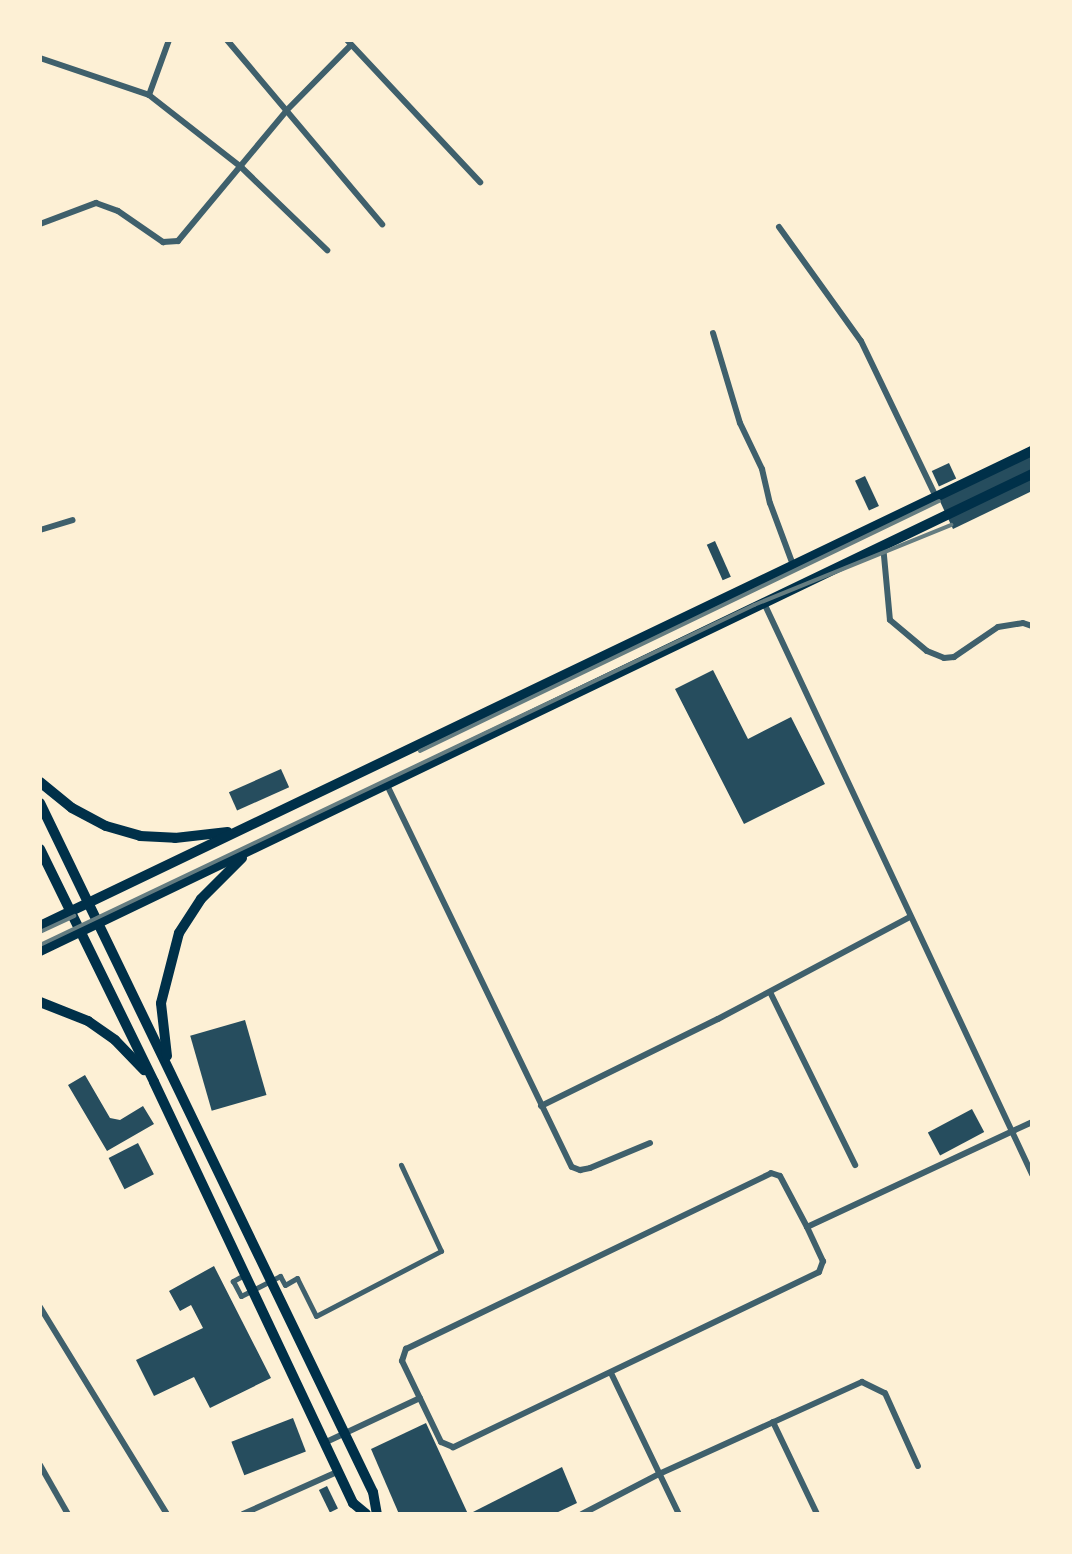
<!DOCTYPE html>
<style>
body{margin:0}
#map{position:relative;width:1072px;height:1554px;overflow:hidden;background:#fdf0d5;font-family:Roboto,sans-serif}
div>[style]{position:absolute}
.building>*{inset:0;background:#264d5e;transform-origin:0 0}
.pedestrian>*{height:5px;margin:-2.5px;padding:0 2.5px;transform-origin:2.5px;border-radius:2.5px;background:#3f606c}
.minor>*{height:6px;margin:-3px;padding:0 3px;transform-origin:3px;border-radius:3px;background:#3f606c}
.primary>*{height:10px;margin:-5px;padding:0 5px;transform-origin:5px;border-radius:5px;background:#003049}
.rail>*{height:4px;margin:-2px;padding:0 2px;transform-origin:2px;border-radius:2px;background:#657d81}
span{translate:-50% -50%;white-space:nowrap;text-align:center;line-height:1.15;-webkit-text-stroke:6px #fdf0d5;paint-order:stroke}
.frame{position:absolute;inset:0;border:42px solid #fdf0d5;pointer-events:none}
</style>
<div id="map">
<div class="building">
<i style="clip-path:polygon(1032px 450px,1032px 491px,953px 529px,937px 495px)"></i>
<i style="left:949px;top:463px;width:17px;height:19px;rotate:65deg"></i>
<i style="left:865px;top:476px;width:33px;height:11px;rotate:65deg"></i>
<i style="left:715px;top:541px;width:39px;height:9px;rotate:66deg"></i>
<i style="clip-path:polygon(713px 670px,748px 739px,791px 717px,825px 784px,744px 824px,675px 689px)"></i>
<i style="left:281px;top:769px;width:20px;height:57px;rotate:66deg"></i>
<i style="left:245px;top:1020px;width:78px;height:57px;rotate:74deg"></i>
<i style="clip-path:polygon(85px 1075px,110px 1118px,120px 1120px,143px 1106px,154px 1124px,107px 1151px,68px 1085px)"></i>
<i style="left:972px;top:1109px;width:26px;height:50px;rotate:62deg"></i>
<i style="left:138px;top:1143px;width:35px;height:33px;rotate:63deg"></i>
<i style="clip-path:polygon(214px 1266px,271px 1378px,210px 1408px,194px 1377px,154px 1396px,136px 1360px,203px 1328px,191px 1305px,180px 1311px,169px 1291px)"></i>
<i style="left:293px;top:1418px;width:36px;height:66px;rotate:69deg"></i>
<i style="clip-path:polygon(426px 1423px,468px 1514px,399px 1514px,371px 1449px)"></i>
<i style="clip-path:polygon(562px 1467px,577px 1503px,554px 1514px,469px 1514px)"></i>
<i style="left:327px;top:1486px;width:25px;height:9px;rotate:64deg"></i>
</div>
<div class="pedestrian">
<i style="left:244px;top:1275px;width:13px;rotate:151deg"></i>
<i style="left:233px;top:1281px;width:17px;rotate:62deg"></i>
<i style="left:241px;top:1296px;width:44px;rotate:-27.1deg"></i>
<i style="left:280px;top:1276px;width:10px;rotate:61deg"></i>
<i style="left:285px;top:1285px;width:14px;rotate:-30deg"></i>
<i style="left:297px;top:1278px;width:42px;rotate:63.4deg"></i>
<i style="left:316px;top:1316px;width:141px;rotate:-27.5deg"></i>
<i style="left:441px;top:1251px;width:95px;rotate:-114.9deg"></i>
</div>
<div class="minor">
<i style="left:227px;top:40px;width:241px;rotate:49.9deg"></i>
<i style="left:347px;top:40px;width:195px;rotate:46.9deg"></i>
<i style="left:40px;top:58px;width:115px;rotate:18.7deg"></i>
<i style="left:149px;top:95px;width:117px;rotate:38deg"></i>
<i style="left:241px;top:167px;width:120px;rotate:44deg"></i>
<i style="left:149px;top:95px;width:59px;rotate:-70deg"></i>
<i style="left:40px;top:224px;width:60px;rotate:-20.6deg"></i>
<i style="left:96px;top:203px;width:23px;rotate:20deg"></i>
<i style="left:118px;top:211px;width:55px;rotate:34.6deg"></i>
<i style="left:163px;top:242px;width:15px;rotate:-4deg"></i>
<i style="left:178px;top:241px;width:170px;rotate:-50.2deg"></i>
<i style="left:287px;top:110px;width:91px;rotate:-45.4deg"></i>
<i style="left:779px;top:227px;width:140px;rotate:54.3deg"></i>
<i style="left:861px;top:341px;width:173px;rotate:64.3deg"></i>
<i style="left:713px;top:333px;width:94px;rotate:73.3deg"></i>
<i style="left:740px;top:423px;width:51px;rotate:64.4deg"></i>
<i style="left:762px;top:469px;width:35px;rotate:77deg"></i>
<i style="left:770px;top:503px;width:66px;rotate:69.6deg"></i>
<i style="left:40px;top:530px;width:34px;rotate:-17deg"></i>
<i style="left:883px;top:545px;width:75px;rotate:84.7deg"></i>
<i style="left:890px;top:620px;width:48px;rotate:40deg"></i>
<i style="left:927px;top:651px;width:18px;rotate:22deg"></i>
<i style="left:944px;top:658px;width:10px;rotate:-6deg"></i>
<i style="left:954px;top:657px;width:53px;rotate:-34.3deg"></i>
<i style="left:998px;top:627px;width:25px;rotate:-9deg"></i>
<i style="left:1023px;top:623px;width:9px;rotate:18deg"></i>
<i style="left:764px;top:603px;width:631px;rotate:64.86deg"></i>
<i style="left:387px;top:785px;width:424px;rotate:64.2deg"></i>
<i style="left:572px;top:1167px;width:9px;rotate:21deg"></i>
<i style="left:580px;top:1170px;width:10px;rotate:-11deg"></i>
<i style="left:590px;top:1168px;width:65px;rotate:-22.6deg"></i>
<i style="left:770px;top:992px;width:193px;rotate:63.8deg"></i>
<i style="left:541px;top:1106px;width:197px;rotate:-26.2deg"></i>
<i style="left:718px;top:1019px;width:217px;rotate:-28deg"></i>
<i style="left:771px;top:1173px;width:9px;rotate:18deg"></i>
<i style="left:780px;top:1176px;width:58px;rotate:62.1deg"></i>
<i style="left:807px;top:1227px;width:38px;rotate:65deg"></i>
<i style="left:823px;top:1261px;width:12px;rotate:110deg"></i>
<i style="left:819px;top:1272px;width:406px;rotate:154.4deg"></i>
<i style="left:453px;top:1447px;width:13px;rotate:-157deg"></i>
<i style="left:441px;top:1442px;width:90px;rotate:-115.7deg"></i>
<i style="left:402px;top:1361px;width:13px;rotate:-72deg"></i>
<i style="left:406px;top:1349px;width:405px;rotate:-25.7deg"></i>
<i style="left:807px;top:1227px;width:248px;rotate:-25deg"></i>
<i style="left:40px;top:1307px;width:243px;rotate:58.5deg"></i>
<i style="left:611px;top:1373px;width:157px;rotate:64.3deg"></i>
<i style="left:773px;top:1422px;width:102px;rotate:64.4deg"></i>
<i style="left:324px;top:1443px;width:106px;rotate:-25.1deg"></i>
<i style="left:40px;top:1465px;width:56px;rotate:60.3deg"></i>
<i style="left:243px;top:1514px;width:103px;rotate:-24.1deg"></i>
<i style="left:582px;top:1514px;width:87px;rotate:-27.5deg"></i>
<i style="left:659px;top:1474px;width:223px;rotate:-24.4deg"></i>
<i style="left:862px;top:1382px;width:25px;rotate:26deg"></i>
<i style="left:885px;top:1393px;width:80px;rotate:65.7deg"></i>
</div>
<div class="primary">
<i style="left:40px;top:782px;width:41px;rotate:39.1deg"></i>
<i style="left:72px;top:808px;width:38px;rotate:28deg"></i>
<i style="left:106px;top:826px;width:35px;rotate:16deg"></i>
<i style="left:140px;top:836px;width:35px;rotate:3deg"></i>
<i style="left:175px;top:838px;width:53px;rotate:-6.5deg"></i>
<i style="left:40px;top:803px;width:765px;rotate:64.21deg"></i>
<i style="left:373px;top:1492px;width:22px;rotate:80deg"></i>
<i style="left:40px;top:849px;width:259px;rotate:63.9deg"></i>
<i style="left:154px;top:1082px;width:466px;rotate:64.7deg"></i>
<i style="left:353px;top:1503px;width:17px;rotate:40deg"></i>
<i style="left:40px;top:926px;width:1100px;rotate:-25.59deg"></i>
<i style="left:40px;top:951px;width:1101px;rotate:-25.68deg"></i>
<i style="left:40px;top:1002px;width:52px;rotate:21.6deg"></i>
<i style="left:88px;top:1021px;width:33px;rotate:35deg"></i>
<i style="left:115px;top:1040px;width:42px;rotate:46deg"></i>
<i style="left:167px;top:1056px;width:53px;rotate:-96.5deg"></i>
<i style="left:161px;top:1003px;width:72px;rotate:-75.6deg"></i>
<i style="left:179px;top:933px;width:40px;rotate:-57.1deg"></i>
<i style="left:201px;top:899px;width:58px;rotate:-45deg"></i>
</div>
<div class="rail">
<i style="left:420px;top:751px;width:576px;rotate:-25.72deg"></i>
<i style="left:40px;top:932px;width:38px;rotate:-25deg"></i>
<i style="left:40px;top:945px;width:791px;rotate:-25.46deg"></i>
<i style="left:754px;top:605px;width:213px;rotate:-22.1deg"></i>
</div>
<div class="frame"></div>
</div>
